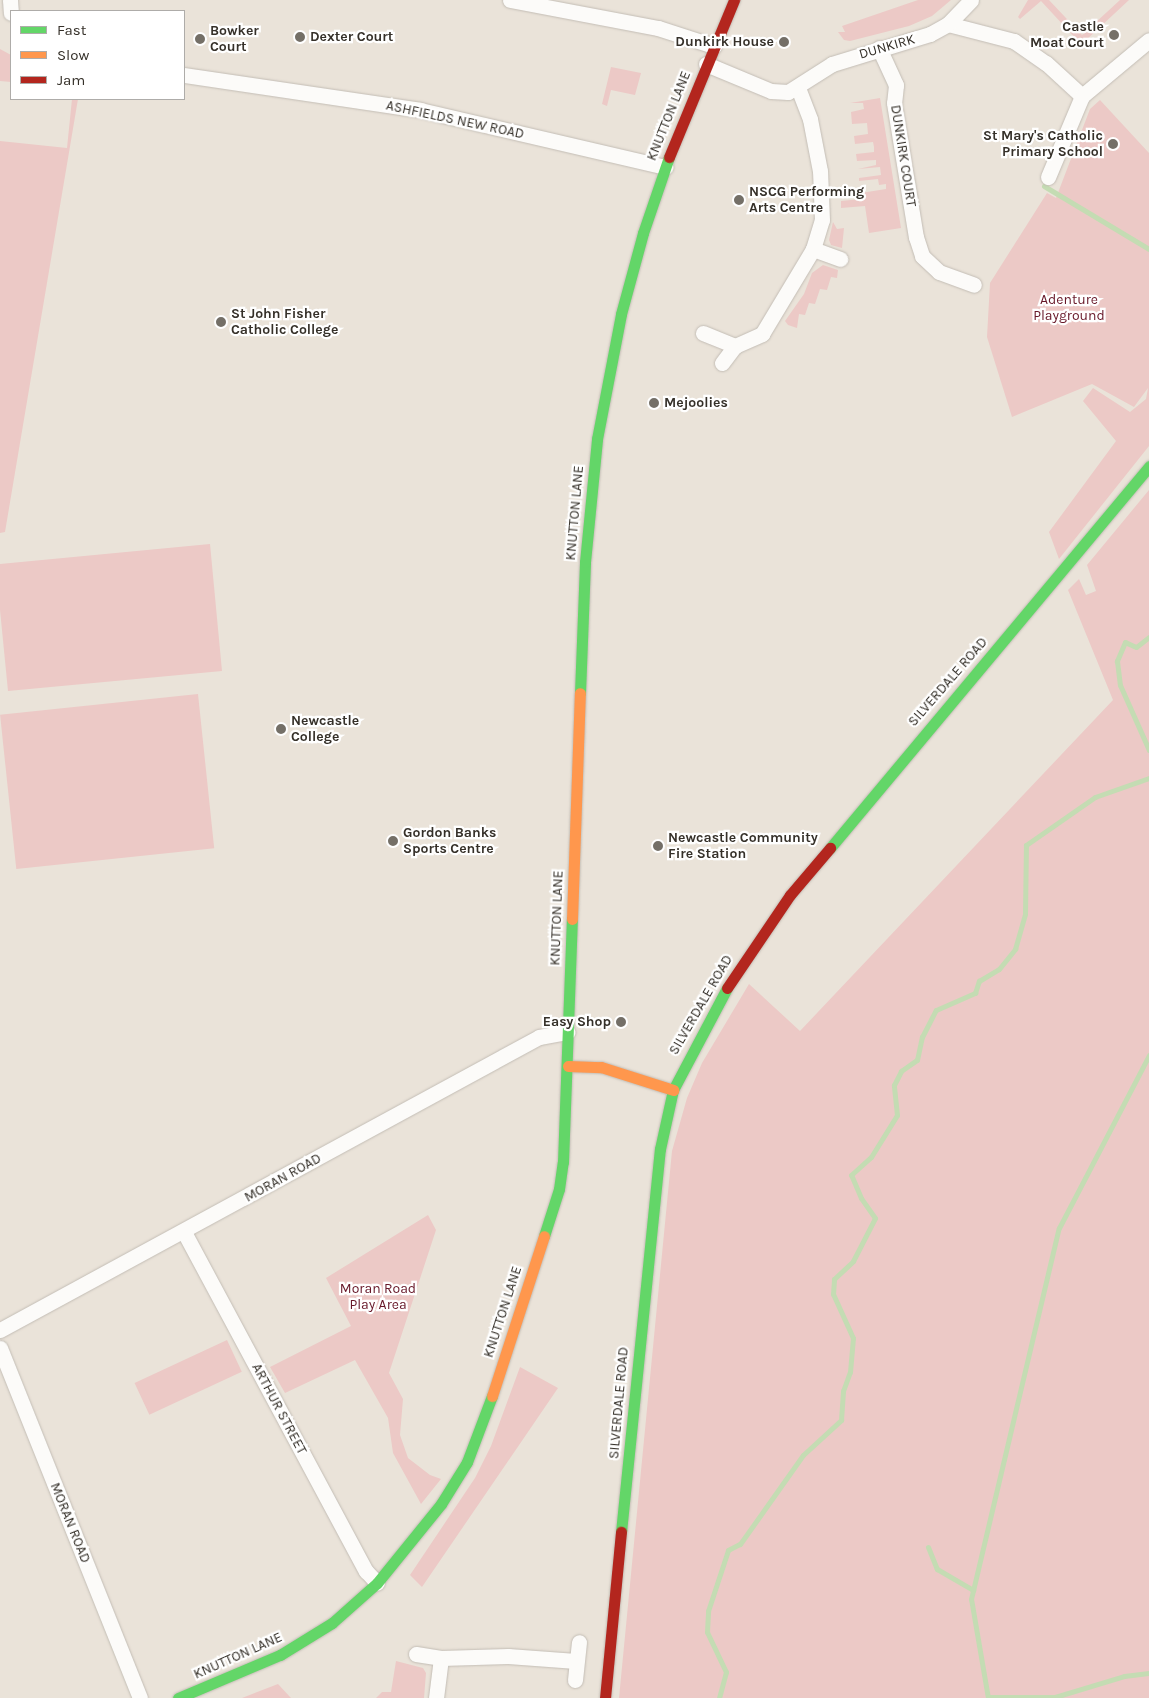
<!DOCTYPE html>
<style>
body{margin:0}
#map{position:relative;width:1149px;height:1698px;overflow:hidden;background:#eae3d9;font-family:Karla,sans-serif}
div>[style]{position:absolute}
.green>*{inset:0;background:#ecc9c6;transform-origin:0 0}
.stream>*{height:5px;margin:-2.5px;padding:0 2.5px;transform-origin:2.5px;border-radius:2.5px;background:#c4dcb3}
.roads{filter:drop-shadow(0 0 1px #c3bdb5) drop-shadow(0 0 1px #c3bdb5)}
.street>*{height:15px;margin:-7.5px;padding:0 7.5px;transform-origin:7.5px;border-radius:7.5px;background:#fcfbf9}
.fast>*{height:11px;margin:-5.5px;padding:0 5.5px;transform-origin:5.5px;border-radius:5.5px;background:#63d668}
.slow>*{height:11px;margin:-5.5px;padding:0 5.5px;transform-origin:5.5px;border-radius:5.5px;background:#ff974d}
.jam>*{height:11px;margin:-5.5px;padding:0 5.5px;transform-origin:5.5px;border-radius:5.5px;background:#b3261e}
.dots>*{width:14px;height:14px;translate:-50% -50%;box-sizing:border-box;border:2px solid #fff;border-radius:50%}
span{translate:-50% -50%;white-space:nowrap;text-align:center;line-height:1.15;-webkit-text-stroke:4.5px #fff;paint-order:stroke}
.poi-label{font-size:14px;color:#353029;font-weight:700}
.right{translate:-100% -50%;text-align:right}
.left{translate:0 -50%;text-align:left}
.street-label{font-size:14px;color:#353029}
.park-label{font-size:14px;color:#671728}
.legend{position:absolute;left:10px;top:10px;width:175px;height:90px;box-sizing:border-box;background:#fff;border:1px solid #aeaca9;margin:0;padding:6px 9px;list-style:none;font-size:15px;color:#353029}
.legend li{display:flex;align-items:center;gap:10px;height:25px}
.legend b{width:25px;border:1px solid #aeaca9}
</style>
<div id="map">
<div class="green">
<i style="clip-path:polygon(918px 0,951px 0,932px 16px,909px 26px,850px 41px,844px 40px,838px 32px,845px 32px,842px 26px)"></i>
<i style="clip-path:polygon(1028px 0,1049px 0,1082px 35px,1120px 0,1129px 0,1085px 41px,1078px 41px,1041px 1px,1020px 19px,1018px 17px)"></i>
<i style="clip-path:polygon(0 49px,11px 55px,11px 82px,0 81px)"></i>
<i style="clip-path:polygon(611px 67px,641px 73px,635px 95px,611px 90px,607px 106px,602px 104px)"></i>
<i style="clip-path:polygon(880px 98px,901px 228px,869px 233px,865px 206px,841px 208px,841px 201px,861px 199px,861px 193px,886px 189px,886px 184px,879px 185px,878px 179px,859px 181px,859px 178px,881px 175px,880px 167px,858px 169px,876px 165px,876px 160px,857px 161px,856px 154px,874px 152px,874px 147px,873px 142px,855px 144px,854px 136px,868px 134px,867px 123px,852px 124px,851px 112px,864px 109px,863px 103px,850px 103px)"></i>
<i style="clip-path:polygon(72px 99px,78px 99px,5px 532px,0 533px,0 141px,67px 148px)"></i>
<i style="clip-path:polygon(1100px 100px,1149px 153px,1149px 446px,1059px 559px,1049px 532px,1116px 441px,1083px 401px,1093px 388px,1130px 412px,1146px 399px,1148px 388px,1134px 407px,1092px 384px,1012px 417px,987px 337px,990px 283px,1047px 193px,1056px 198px,1090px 109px)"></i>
<i style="clip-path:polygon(833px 222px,837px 229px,844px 228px,842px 248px,831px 245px,829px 240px)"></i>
<i style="clip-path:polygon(823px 265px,838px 270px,837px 278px,831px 277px,827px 290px,820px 289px,815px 304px,809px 303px,805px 315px,799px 314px,797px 328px,788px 325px,785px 321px,804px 294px,812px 273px)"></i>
<i style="clip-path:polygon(1149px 490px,1149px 1698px,619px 1698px,672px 1151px,687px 1098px,702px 1063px,749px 984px,800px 1031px,1113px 700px,1068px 590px,1079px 579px,1086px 595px,1096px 591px,1087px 565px)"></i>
<i style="clip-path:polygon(210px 544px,222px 671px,8px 691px,0 610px,0 564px)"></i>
<i style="left:198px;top:694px;width:155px;height:199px;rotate:84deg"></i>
<i style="clip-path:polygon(428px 1215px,436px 1230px,389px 1373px,403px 1399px,400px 1435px,408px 1458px,430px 1475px,441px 1479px,421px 1504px,393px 1453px,388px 1418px,355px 1360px,285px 1393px,270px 1367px,351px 1326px,326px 1278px)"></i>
<i style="left:227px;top:1340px;width:35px;height:102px;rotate:65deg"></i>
<i style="clip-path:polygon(520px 1367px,558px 1388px,422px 1587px,410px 1575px,475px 1478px,491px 1446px)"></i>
<i style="clip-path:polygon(396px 1661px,423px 1668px,426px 1673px,424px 1698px,376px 1698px,382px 1692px,391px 1692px)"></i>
<i style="clip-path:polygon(278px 1684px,291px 1698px,242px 1698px)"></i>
</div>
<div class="stream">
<i style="left:1044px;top:186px;width:122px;rotate:31deg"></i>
<i style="left:1149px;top:637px;width:16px;rotate:142deg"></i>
<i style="left:1136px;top:647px;width:12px;rotate:-156deg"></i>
<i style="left:1125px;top:642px;width:21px;rotate:113deg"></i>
<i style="left:1117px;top:661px;width:24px;rotate:83deg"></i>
<i style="left:1120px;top:685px;width:71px;rotate:66deg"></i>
<i style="left:928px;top:1547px;width:24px;rotate:68deg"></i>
<i style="left:937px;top:1569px;width:42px;rotate:30.3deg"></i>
<i style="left:988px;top:1697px;width:67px"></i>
<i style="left:1055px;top:1697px;width:72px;rotate:-16.9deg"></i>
<i style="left:1124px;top:1676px;width:25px;rotate:-7deg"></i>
<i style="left:719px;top:1698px;width:27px;rotate:-75deg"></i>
<i style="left:726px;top:1672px;width:44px;rotate:-115.4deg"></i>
<i style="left:707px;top:1632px;width:21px;rotate:-87deg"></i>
<i style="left:708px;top:1611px;width:64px;rotate:-71.8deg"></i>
<i style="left:728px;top:1550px;width:13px;rotate:-27deg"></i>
<i style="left:740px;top:1544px;width:109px;rotate:-54.7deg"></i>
<i style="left:803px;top:1455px;width:52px;rotate:-42.6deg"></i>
<i style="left:841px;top:1420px;width:29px;rotate:-86deg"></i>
<i style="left:843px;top:1391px;width:20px;rotate:-70deg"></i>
<i style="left:850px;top:1372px;width:34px;rotate:-85deg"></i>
<i style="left:853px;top:1338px;width:48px;rotate:-114.4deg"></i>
<i style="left:833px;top:1294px;width:15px;rotate:-86deg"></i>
<i style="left:834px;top:1279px;width:26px;rotate:-43deg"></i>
<i style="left:853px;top:1261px;width:48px;rotate:-62.9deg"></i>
<i style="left:875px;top:1218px;width:24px;rotate:-125deg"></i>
<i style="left:861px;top:1198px;width:25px;rotate:-113deg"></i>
<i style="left:851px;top:1175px;width:27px;rotate:-42deg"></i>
<i style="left:871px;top:1157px;width:49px;rotate:-58.2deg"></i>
<i style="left:897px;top:1115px;width:30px;rotate:-96deg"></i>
<i style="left:894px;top:1085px;width:16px;rotate:-63deg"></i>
<i style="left:901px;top:1071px;width:19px;rotate:-35deg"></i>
<i style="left:917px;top:1060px;width:24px;rotate:-78deg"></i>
<i style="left:922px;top:1037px;width:30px;rotate:-63deg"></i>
<i style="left:936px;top:1010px;width:43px;rotate:-23.6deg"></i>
<i style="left:975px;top:993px;width:13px;rotate:-72deg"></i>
<i style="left:979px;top:981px;width:23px;rotate:-31deg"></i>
<i style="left:999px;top:969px;width:26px;rotate:-51deg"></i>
<i style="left:1015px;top:949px;width:36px;rotate:-74deg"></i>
<i style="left:1025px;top:914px;width:69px;rotate:-89.2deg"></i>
<i style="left:1026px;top:845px;width:84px;rotate:-34.8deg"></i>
<i style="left:1095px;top:797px;width:57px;rotate:-19.4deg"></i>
<i style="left:988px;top:1698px;width:100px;rotate:-99.7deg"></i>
<i style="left:971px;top:1599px;width:381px;rotate:-76.7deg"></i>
<i style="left:1059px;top:1228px;width:195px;rotate:-62.5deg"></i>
</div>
<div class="roads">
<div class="street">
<i style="left:10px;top:0;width:13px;rotate:86deg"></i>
<i style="left:510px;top:0;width:151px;rotate:10.7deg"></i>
<i style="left:658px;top:28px;width:59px;rotate:17.8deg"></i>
<i style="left:948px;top:24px;width:68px;rotate:14.4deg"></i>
<i style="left:1014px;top:41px;width:39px;rotate:35deg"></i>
<i style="left:1046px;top:63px;width:49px;rotate:42.5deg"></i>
<i style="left:879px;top:48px;width:41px;rotate:65.3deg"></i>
<i style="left:896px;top:85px;width:18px;rotate:96deg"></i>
<i style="left:894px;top:103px;width:136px;rotate:80.7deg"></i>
<i style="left:916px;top:237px;width:20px;rotate:72deg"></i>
<i style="left:922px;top:256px;width:23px;rotate:43deg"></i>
<i style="left:939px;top:272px;width:37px;rotate:20deg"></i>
<i style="left:706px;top:64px;width:70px;rotate:22.6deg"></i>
<i style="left:771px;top:91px;width:17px;rotate:3deg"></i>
<i style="left:788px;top:92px;width:52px;rotate:-32.5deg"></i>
<i style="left:832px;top:64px;width:102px;rotate:-17deg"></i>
<i style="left:930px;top:34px;width:21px;rotate:-29deg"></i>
<i style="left:948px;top:24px;width:33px;rotate:-46deg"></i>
<i style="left:184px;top:75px;width:239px;rotate:8.4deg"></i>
<i style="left:420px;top:110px;width:252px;rotate:13.1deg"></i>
<i style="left:1048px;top:177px;width:88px;rotate:-67.2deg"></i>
<i style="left:1082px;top:96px;width:87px;rotate:-39.9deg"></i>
<i style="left:813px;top:249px;width:29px;rotate:20deg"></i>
<i style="left:703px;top:333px;width:35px;rotate:22deg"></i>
<i style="left:735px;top:346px;width:30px;rotate:-24deg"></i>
<i style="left:762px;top:334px;width:99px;rotate:-59deg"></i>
<i style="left:813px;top:249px;width:30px;rotate:-73deg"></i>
<i style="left:822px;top:220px;width:49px;rotate:-92.3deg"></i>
<i style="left:820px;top:171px;width:53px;rotate:-100.9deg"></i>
<i style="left:810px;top:119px;width:33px;rotate:-111deg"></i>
<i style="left:722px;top:363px;width:21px;rotate:-53deg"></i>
<i style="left:184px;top:1232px;width:385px;rotate:61.8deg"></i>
<i style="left:366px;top:1571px;width:16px;rotate:47deg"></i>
<i style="left:0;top:1330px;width:613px;rotate:-28.53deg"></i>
<i style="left:539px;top:1037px;width:29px;rotate:-10deg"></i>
<i style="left:0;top:1348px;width:377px;rotate:68.2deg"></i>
<i style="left:416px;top:1654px;width:25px;rotate:9deg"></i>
<i style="left:441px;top:1658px;width:67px;rotate:-1.7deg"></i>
<i style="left:508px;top:1656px;width:68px;rotate:4.2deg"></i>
<i style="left:575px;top:1680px;width:38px;rotate:-84deg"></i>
<i style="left:436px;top:1698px;width:40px;rotate:-82.9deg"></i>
</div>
<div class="fast">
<i style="left:580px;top:693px;width:131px;rotate:-87.8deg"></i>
<i style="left:585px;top:562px;width:124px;rotate:-84.4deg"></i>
<i style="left:597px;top:439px;width:127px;rotate:-79.1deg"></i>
<i style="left:621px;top:314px;width:84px;rotate:-74.8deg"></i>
<i style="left:643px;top:233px;width:80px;rotate:-71.1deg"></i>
<i style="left:830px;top:848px;width:498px;rotate:-50.1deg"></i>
<i style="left:544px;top:1236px;width:49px;rotate:-72.3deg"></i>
<i style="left:559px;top:1189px;width:27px;rotate:-82deg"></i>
<i style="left:563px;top:1162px;width:243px;rotate:-87.9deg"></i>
<i style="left:621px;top:1532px;width:385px;rotate:-84.2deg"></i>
<i style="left:660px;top:1149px;width:60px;rotate:-77.6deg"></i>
<i style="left:673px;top:1090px;width:115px;rotate:-62.1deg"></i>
<i style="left:178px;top:1698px;width:111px;rotate:-22.9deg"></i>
<i style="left:280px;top:1655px;width:61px;rotate:-31.6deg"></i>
<i style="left:332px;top:1623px;width:60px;rotate:-41.6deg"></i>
<i style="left:377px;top:1583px;width:102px;rotate:-51deg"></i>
<i style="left:441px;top:1504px;width:49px;rotate:-58.2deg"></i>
<i style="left:467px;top:1462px;width:71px;rotate:-69.3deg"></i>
</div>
<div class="slow">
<i style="left:572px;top:919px;width:226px;rotate:-88deg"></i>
<i style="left:568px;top:1066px;width:33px;rotate:2deg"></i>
<i style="left:601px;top:1067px;width:76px;rotate:17.7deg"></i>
<i style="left:492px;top:1396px;width:168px;rotate:-72deg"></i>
</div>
<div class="jam">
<i style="left:669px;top:157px;width:170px;rotate:-67.5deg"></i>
<i style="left:727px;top:988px;width:112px;rotate:-55.9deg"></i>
<i style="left:790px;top:895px;width:62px;rotate:-49.6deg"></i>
<i style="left:605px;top:1698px;width:167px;rotate:-84.5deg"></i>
</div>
</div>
<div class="dots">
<i style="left:1114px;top:35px;background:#746f67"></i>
<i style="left:300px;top:37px;background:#746f67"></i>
<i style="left:200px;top:39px;background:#746f67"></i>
<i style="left:784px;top:42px;background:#746f67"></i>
<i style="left:1113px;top:144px;background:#746f67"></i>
<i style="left:739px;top:200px;background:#746f67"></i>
<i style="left:221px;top:322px;background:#746f67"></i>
<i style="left:654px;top:403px;background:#746f67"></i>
<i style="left:281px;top:729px;background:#746f67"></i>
<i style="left:393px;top:841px;background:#746f67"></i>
<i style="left:658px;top:846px;background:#746f67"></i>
<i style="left:621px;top:1022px;background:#746f67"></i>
</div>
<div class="poi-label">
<span class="right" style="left:1104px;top:35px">Castle<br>Moat Court</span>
<span class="left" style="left:210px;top:39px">Bowker<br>Court</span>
<span class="left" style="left:310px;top:37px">Dexter Court</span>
<span class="right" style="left:774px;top:42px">Dunkirk House</span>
<span class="right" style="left:1103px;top:144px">St Mary's Catholic<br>Primary School</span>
<span class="left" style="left:749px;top:200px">NSCG Performing<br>Arts Centre</span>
<span class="left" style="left:231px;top:322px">St John Fisher<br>Catholic College</span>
<span class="left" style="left:664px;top:403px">Mejoolies</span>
<span class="left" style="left:291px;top:729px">Newcastle<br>College</span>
<span class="left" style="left:403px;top:841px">Gordon Banks<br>Sports Centre</span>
<span class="left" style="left:668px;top:846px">Newcastle Community<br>Fire Station</span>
<span class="right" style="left:611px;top:1022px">Easy Shop</span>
</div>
<div class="street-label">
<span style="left:887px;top:47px;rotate:-16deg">DUNKIRK</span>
<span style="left:669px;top:116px;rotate:-68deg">KNUTTON LANE</span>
<span style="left:455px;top:120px;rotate:12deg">ASHFIELDS NEW ROAD</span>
<span style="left:903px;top:156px;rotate:81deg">DUNKIRK COURT</span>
<span style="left:575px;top:513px;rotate:-85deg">KNUTTON LANE</span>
<span style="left:948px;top:682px;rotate:-49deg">SILVERDALE ROAD</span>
<span style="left:557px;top:918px;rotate:-88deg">KNUTTON LANE</span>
<span style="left:701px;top:1005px;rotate:-60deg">SILVERDALE ROAD</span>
<span style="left:283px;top:1178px;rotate:-29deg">MORAN ROAD</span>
<span style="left:503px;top:1312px;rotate:-72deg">KNUTTON LANE</span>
<span style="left:619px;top:1403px;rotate:-85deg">SILVERDALE ROAD</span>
<span style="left:279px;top:1409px;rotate:62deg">ARTHUR STREET</span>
<span style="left:70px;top:1523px;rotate:68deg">MORAN ROAD</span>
<span style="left:238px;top:1656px;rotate:-24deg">KNUTTON LANE</span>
</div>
<div class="park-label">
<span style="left:1069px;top:308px">Adenture<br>Playground</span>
<span style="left:378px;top:1297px">Moran Road<br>Play Area</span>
</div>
<ul class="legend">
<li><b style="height:6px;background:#63d668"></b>Fast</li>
<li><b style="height:6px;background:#ff974d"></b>Slow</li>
<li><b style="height:6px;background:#b3261e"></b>Jam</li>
</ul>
</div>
